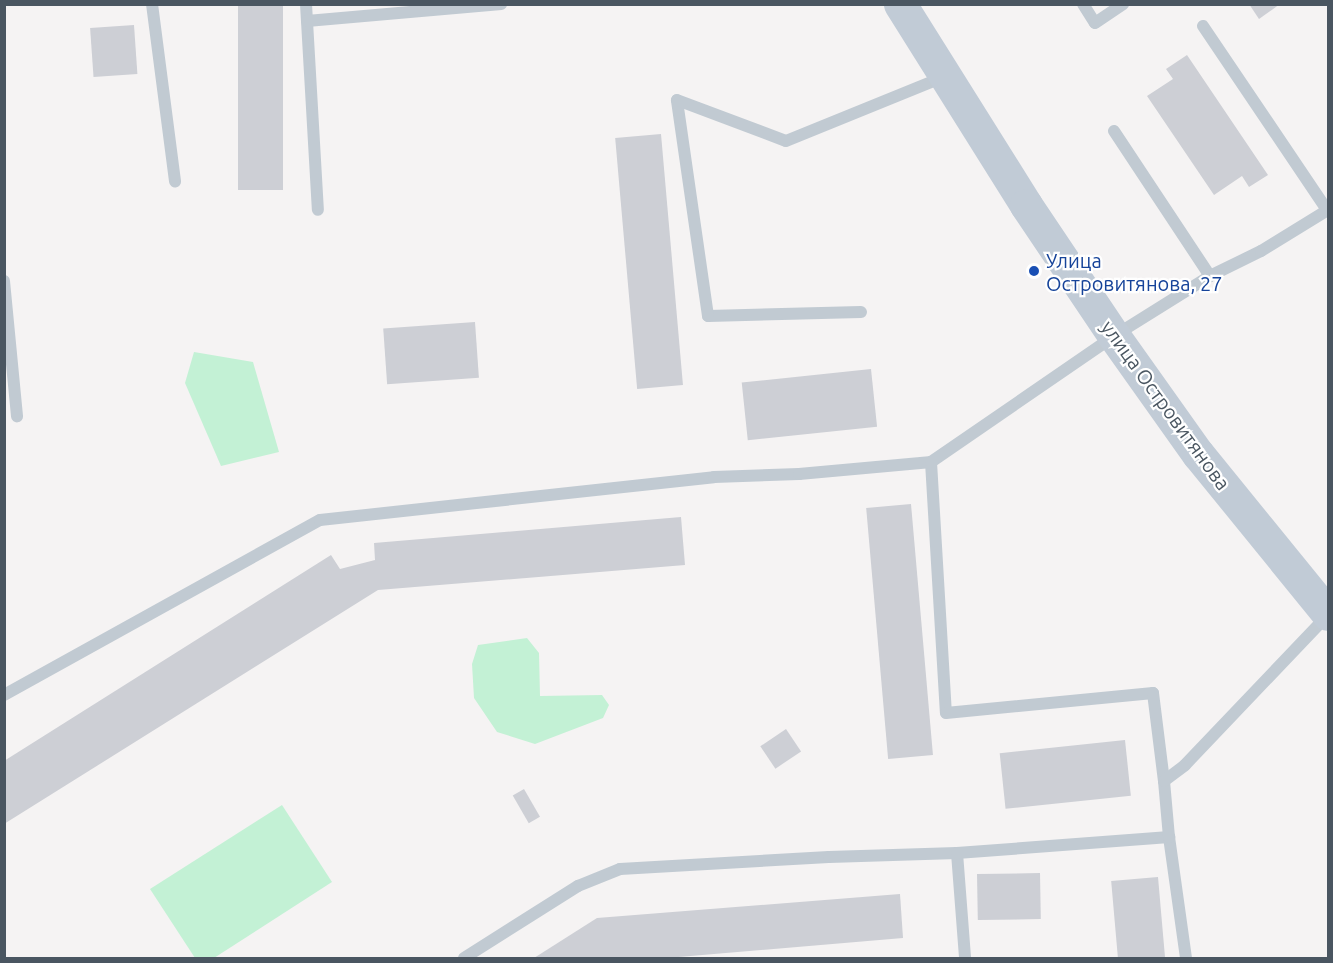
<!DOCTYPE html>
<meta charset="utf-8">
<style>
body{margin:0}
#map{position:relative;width:1333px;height:963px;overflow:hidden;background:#f5f3f3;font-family:Ubuntu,sans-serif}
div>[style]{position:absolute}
.green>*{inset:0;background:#c3f1d5}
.building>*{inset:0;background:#cdcfd5;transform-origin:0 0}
.service>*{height:12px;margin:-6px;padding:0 6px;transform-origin:6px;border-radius:6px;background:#c1cad2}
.secondary>*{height:33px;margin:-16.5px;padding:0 16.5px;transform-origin:16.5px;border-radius:16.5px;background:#c1cbd6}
.dots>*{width:16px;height:16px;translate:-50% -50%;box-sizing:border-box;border:3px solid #fff;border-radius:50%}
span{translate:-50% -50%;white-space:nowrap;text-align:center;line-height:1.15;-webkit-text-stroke:4.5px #fff;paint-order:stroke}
.transit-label{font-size:20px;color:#164399}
.left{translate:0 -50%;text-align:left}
.street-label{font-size:20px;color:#4a5661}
.frame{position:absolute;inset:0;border:6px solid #4a5661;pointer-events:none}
</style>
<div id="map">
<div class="green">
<i style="clip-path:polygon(194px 352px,253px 362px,279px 452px,221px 466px,185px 383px)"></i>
<i style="clip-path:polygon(527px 638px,539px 653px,540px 696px,602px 695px,609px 705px,603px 718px,535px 744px,497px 732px,474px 698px,472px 664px,478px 645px)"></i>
<i style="clip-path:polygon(282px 805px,332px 882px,214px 958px,195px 958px,150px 889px)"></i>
</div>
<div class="building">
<i style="left:238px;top:4px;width:45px;height:186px"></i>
<i style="clip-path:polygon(1249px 4px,1280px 4px,1259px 19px)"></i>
<i style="left:134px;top:25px;width:49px;height:44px;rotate:86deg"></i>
<i style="clip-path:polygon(1187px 55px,1268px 175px,1249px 187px,1242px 176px,1214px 195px,1147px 96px,1173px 79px,1166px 69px)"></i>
<i style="left:661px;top:134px;width:252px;height:46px;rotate:85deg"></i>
<i style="left:475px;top:322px;width:56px;height:92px;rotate:86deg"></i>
<i style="left:871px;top:369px;width:58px;height:130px;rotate:84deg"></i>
<i style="left:911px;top:504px;width:252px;height:45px;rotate:85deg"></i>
<i style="clip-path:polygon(681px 517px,685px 565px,378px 590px,4px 824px,4px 761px,331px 555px,340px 569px,375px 560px,374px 543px)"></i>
<i style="left:786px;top:729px;width:27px;height:31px;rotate:56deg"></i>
<i style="left:1125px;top:740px;width:56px;height:126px;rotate:84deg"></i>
<i style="left:524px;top:789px;width:32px;height:13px;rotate:60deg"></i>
<i style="left:1040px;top:873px;width:46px;height:63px;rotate:89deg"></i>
<i style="left:1158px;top:877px;width:81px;height:47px;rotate:85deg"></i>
<i style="clip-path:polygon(900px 894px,903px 938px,667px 958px,534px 958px,597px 918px)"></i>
</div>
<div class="service">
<i style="left:152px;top:4px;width:179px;rotate:82.6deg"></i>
<i style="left:306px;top:4px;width:206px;rotate:86.7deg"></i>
<i style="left:1083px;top:4px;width:22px;rotate:58deg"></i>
<i style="left:1095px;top:23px;width:34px;rotate:-34deg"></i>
<i style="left:307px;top:21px;width:195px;rotate:-5deg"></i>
<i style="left:1203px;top:26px;width:222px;rotate:56deg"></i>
<i style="left:1114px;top:131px;width:174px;rotate:56.5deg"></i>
<i style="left:4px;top:281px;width:136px;rotate:84.5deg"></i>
<i style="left:861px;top:312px;width:153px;rotate:178.5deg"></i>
<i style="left:708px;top:316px;width:218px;rotate:-98.2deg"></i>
<i style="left:677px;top:100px;width:116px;rotate:20.6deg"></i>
<i style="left:786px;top:141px;width:170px;rotate:-22.1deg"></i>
<i style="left:931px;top:462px;width:251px;rotate:86.6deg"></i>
<i style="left:946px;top:713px;width:208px;rotate:-5.5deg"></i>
<i style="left:1153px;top:693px;width:89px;rotate:82.9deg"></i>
<i style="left:4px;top:695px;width:361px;rotate:-29deg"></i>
<i style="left:320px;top:520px;width:396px;rotate:-6.2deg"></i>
<i style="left:714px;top:477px;width:85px;rotate:-2deg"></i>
<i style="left:799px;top:474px;width:133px;rotate:-5.2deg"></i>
<i style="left:931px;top:462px;width:222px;rotate:-34.5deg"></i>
<i style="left:1114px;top:336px;width:113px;rotate:-32deg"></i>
<i style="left:1210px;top:276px;width:57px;rotate:-26.1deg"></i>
<i style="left:1261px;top:251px;width:79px;rotate:-31.5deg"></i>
<i style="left:957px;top:853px;width:105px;rotate:85.6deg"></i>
<i style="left:464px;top:958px;width:135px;rotate:-32.3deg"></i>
<i style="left:578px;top:886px;width:45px;rotate:-22deg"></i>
<i style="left:620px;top:869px;width:209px;rotate:-3.3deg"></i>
<i style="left:829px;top:857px;width:128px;rotate:-1.8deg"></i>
<i style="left:957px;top:853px;width:213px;rotate:-4.3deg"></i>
<i style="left:1186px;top:958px;width:122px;rotate:-98deg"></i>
<i style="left:1169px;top:837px;width:56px;rotate:-95.1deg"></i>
<i style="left:1164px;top:781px;width:26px;rotate:-37deg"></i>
<i style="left:1185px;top:765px;width:207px;rotate:-46.4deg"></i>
</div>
<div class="secondary">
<i style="left:900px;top:4px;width:237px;rotate:57.9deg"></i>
<i style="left:1026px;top:205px;width:158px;rotate:56.1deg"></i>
<i style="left:1114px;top:336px;width:145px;rotate:54.6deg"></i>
<i style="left:1198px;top:454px;width:206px;rotate:50.9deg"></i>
</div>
<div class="dots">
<i style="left:1034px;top:271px;background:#1a4fb4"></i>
</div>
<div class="transit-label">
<span class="left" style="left:1046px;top:272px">Улица<br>Островитянова, 27</span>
</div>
<div class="street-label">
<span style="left:1166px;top:405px;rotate:54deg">улица Островитянова</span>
</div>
<div class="frame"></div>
</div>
